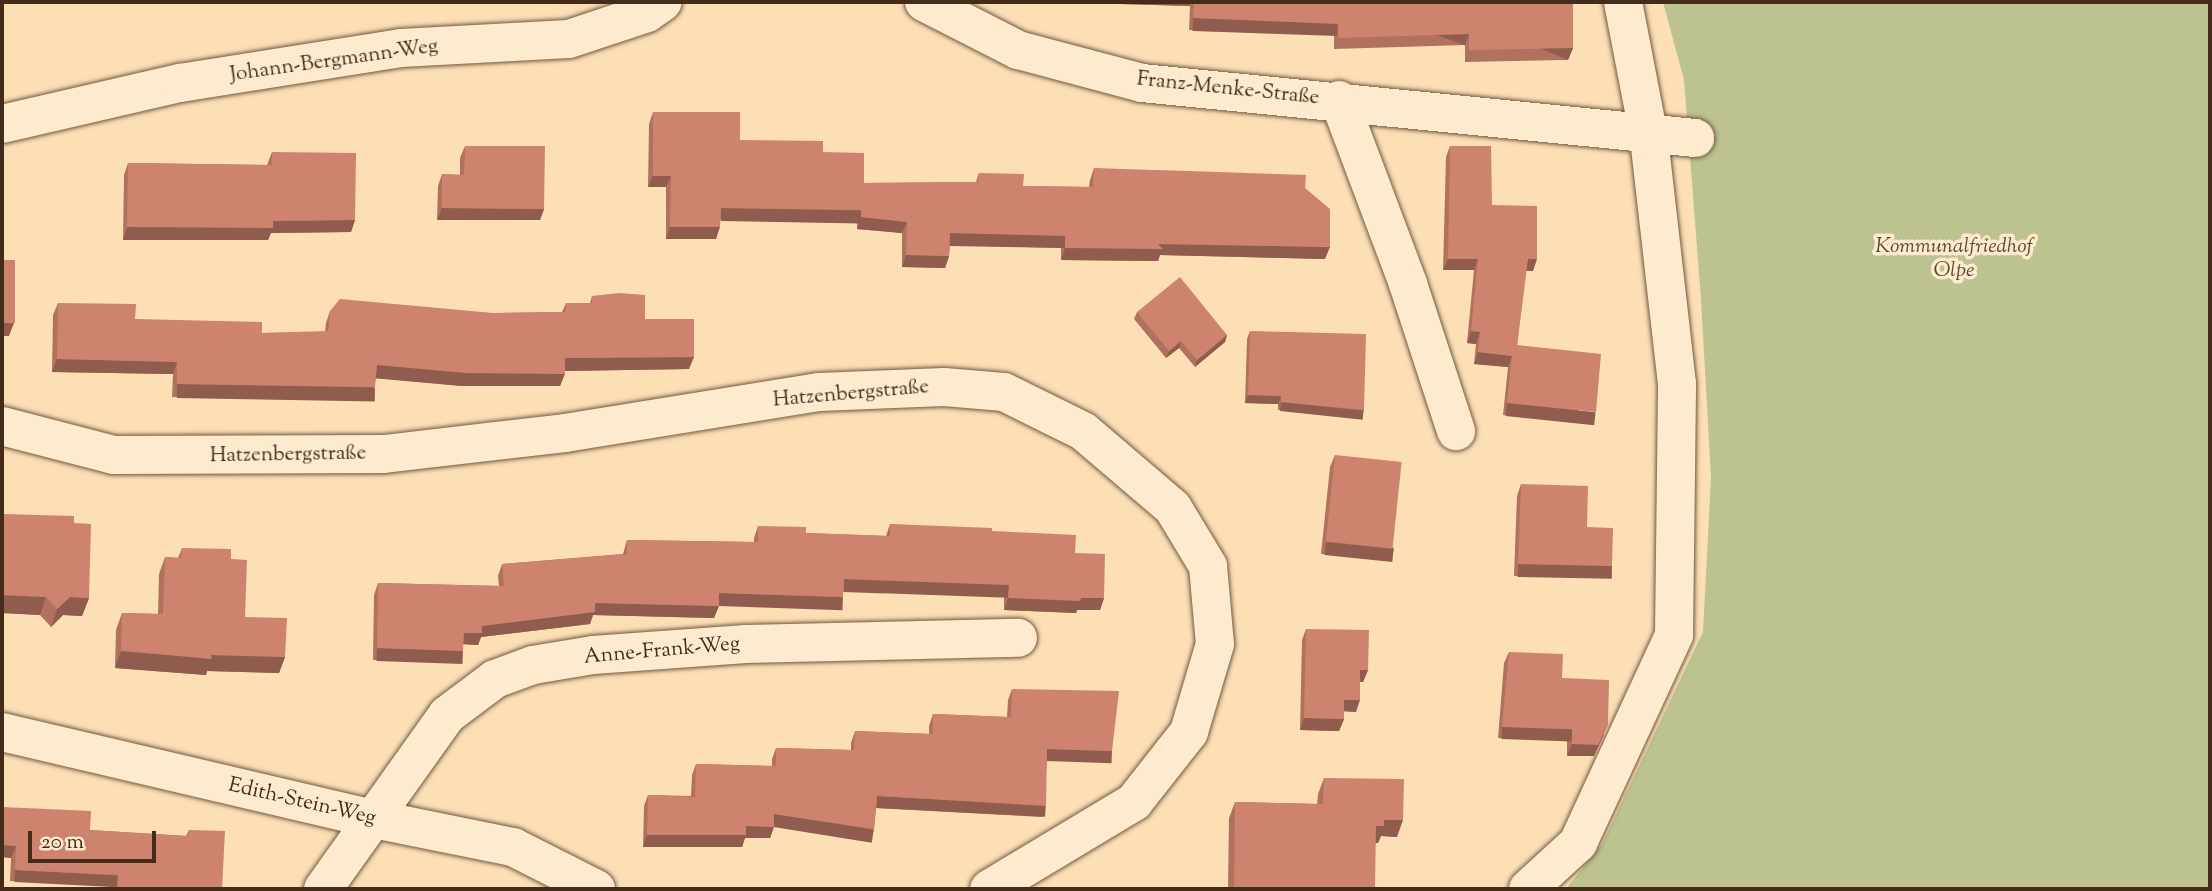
<!DOCTYPE html>
<meta charset="utf-8">
<style>
body{margin:0}
#map{position:relative;width:2212px;height:891px;overflow:hidden;background:#fcdfb5;font-family:"Sorts Mill Goudy",serif}
div>[style]{position:absolute}
.green>*{inset:0;background:#bcc290}
.roads{filter:drop-shadow(0 0 2px #735841) drop-shadow(0 0 2px #735841)}
.street>*{height:38px;margin:-19px;padding:0 19px;transform-origin:19px;border-radius:19px;background:#fdeacf}
.wall>*{inset:0;background:#b1715f}
.shaded-wall>*{inset:0;background:#905c4e;transform-origin:0 0}
.building>*{inset:0;background:#ce836f;transform-origin:0 0}
span{translate:-50% -50%;white-space:nowrap;text-align:center;line-height:1.15;-webkit-text-stroke:7px #fdeacf;paint-order:stroke}
.street-label{font-size:21px;color:#452b1a}
.park-label{font-size:21px;color:#5d4932;font-style:italic}
.frame{position:absolute;inset:0;border:4px solid #452b1a;pointer-events:none}
.scale{position:absolute;left:28px;top:831px;width:128px;height:32px;box-sizing:border-box;border:4px solid #452b1a;border-top:0;padding-left:9px;font-size:21px;line-height:24px;white-space:nowrap;color:#452b1a;-webkit-text-stroke:5px #fdeacf;paint-order:stroke}
</style>
<div id="map">
<div class="green">
<i style="clip-path:polygon(1663px 2px,2210px 2px,2210px 889px,1566px 889px,1602px 844px,1703px 632px,1711px 478px,1701px 299px,1684px 80px)"></i>
</div>
<div class="roads">
<div class="street">
<i style="left:924px;top:2px;width:106px;rotate:27.1deg"></i>
<i style="left:1018px;top:50px;width:128px;rotate:14.9deg"></i>
<i style="left:1142px;top:83px;width:556px;rotate:5.68deg"></i>
<i style="left:1339px;top:100px;width:197px;rotate:69.4deg"></i>
<i style="left:1408px;top:284px;width:155px;rotate:71.9deg"></i>
<i style="left:2px;top:124px;width:183px;rotate:-13deg"></i>
<i style="left:180px;top:83px;width:224px;rotate:-9deg"></i>
<i style="left:401px;top:48px;width:168px;rotate:-3.1deg"></i>
<i style="left:569px;top:39px;width:82px;rotate:-18.4deg"></i>
<i style="left:647px;top:13px;width:19px;rotate:-35deg"></i>
<i style="left:2px;top:426px;width:115px;rotate:14.6deg"></i>
<i style="left:113px;top:455px;width:271px;rotate:-0.2deg"></i>
<i style="left:384px;top:454px;width:182px;rotate:-6.6deg"></i>
<i style="left:565px;top:433px;width:257px;rotate:-9.2deg"></i>
<i style="left:819px;top:392px;width:125px;rotate:-2.3deg"></i>
<i style="left:944px;top:387px;width:60px;rotate:4.8deg"></i>
<i style="left:1004px;top:392px;width:88px;rotate:26.3deg"></i>
<i style="left:1083px;top:431px;width:118px;rotate:40.5deg"></i>
<i style="left:1173px;top:508px;width:68px;rotate:58.9deg"></i>
<i style="left:1208px;top:566px;width:78px;rotate:84.9deg"></i>
<i style="left:1215px;top:644px;width:92px;rotate:106.5deg"></i>
<i style="left:1189px;top:732px;width:89px;rotate:128.2deg"></i>
<i style="left:1134px;top:802px;width:169px;rotate:149deg"></i>
<i style="left:2px;top:732px;width:382px;rotate:13.2deg"></i>
<i style="left:374px;top:819px;width:142px;rotate:11.4deg"></i>
<i style="left:513px;top:847px;width:93px;rotate:26.8deg"></i>
<i style="left:323px;top:889px;width:214px;rotate:-54.5deg"></i>
<i style="left:447px;top:715px;width:60px;rotate:-36.9deg"></i>
<i style="left:495px;top:679px;width:40px;rotate:-20.2deg"></i>
<i style="left:533px;top:665px;width:61px;rotate:-9.5deg"></i>
<i style="left:593px;top:655px;width:153px;rotate:-4.1deg"></i>
<i style="left:746px;top:644px;width:272px;rotate:-1.3deg"></i>
<i style="left:1528px;top:889px;width:68px;rotate:-42.6deg"></i>
<i style="left:1578px;top:843px;width:229px;rotate:-65.2deg"></i>
<i style="left:1674px;top:635px;width:251px;rotate:-89.3deg"></i>
<i style="left:1677px;top:384px;width:249px;rotate:-96.5deg"></i>
<i style="left:1649px;top:137px;width:137px;rotate:-100.9deg"></i>
</div>
</div>
<div class="wall">
<i style="clip-path:polygon(1051px 2px,1573px 2px,1573px 48px,1568px 60px,1465px 62px,1465px 45px,1334px 49px,1334px 35px,1189px 30px,1190px 6px)"></i>
<i style="clip-path:polygon(653px 112px,740px 140px,823px 152px,864px 183px,976px 182px,979px 173px,1023px 186px,1089px 187px,1090px 180px,1094px 168px,1305px 188px,1325px 259px,1160px 255px,1158px 261px,1061px 260px,1061px 248px,950px 245px,949px 256px,945px 268px,902px 267px,902px 233px,857px 229px,857px 221px,720px 220px,716px 239px,666px 239px,666px 187px,648px 187px,649px 124px)"></i>
<i style="clip-path:polygon(465px 146px,544px 209px,540px 220px,437px 220px,438px 186px,442px 174px,460px 175px,460px 158px)"></i>
<i style="clip-path:polygon(1450px 146px,1492px 205px,1533px 271px,1526px 271px,1517px 345px,1591px 424px,1503px 415px,1508px 367px,1474px 364px,1476px 344px,1467px 343px,1474px 270px,1443px 270px,1446px 157px)"></i>
<i style="clip-path:polygon(272px 152px,355px 220px,351px 232px,271px 233px,268px 240px,123px 240px,124px 175px,128px 163px,267px 165px)"></i>
<i style="clip-path:polygon(592px 296px,645px 319px,689px 369px,565px 371px,560px 386px,462px 386px,376px 378px,371px 399px,172px 397px,173px 374px,52px 372px,53px 315px,58px 303px,135px 319px,262px 333px,325px 332px,326px 323px,330px 311px,493px 313px,562px 312px,566px 303px,590px 303px)"></i>
<i style="clip-path:polygon(1137px 312px,1227px 335px,1225px 342px,1195px 367px,1179px 348px,1166px 358px,1134px 319px)"></i>
<i style="clip-path:polygon(1250px 331px,1364px 410px,1361px 418px,1278px 410px,1278px 404px,1245px 403px,1247px 339px)"></i>
<i style="clip-path:polygon(1335px 455px,1394px 549px,1390px 561px,1321px 554px,1330px 467px)"></i>
<i style="clip-path:polygon(1521px 484px,1587px 527px,1608px 578px,1514px 576px,1517px 496px)"></i>
<i style="clip-path:polygon(2px 514px,74px 523px,89px 598px,82px 616px,63px 615px,51px 627px,40px 615px,2px 613px)"></i>
<i style="clip-path:polygon(890px 524px,992px 531px,1075px 553px,1104px 598px,1100px 610px,1077px 610px,1076px 613px,1004px 610px,1004px 597px,843px 591px,839px 609px,719px 605px,714px 618px,593px 615px,590px 624px,481px 637px,478px 645px,463px 644px,459px 663px,373px 660px,374px 595px,378px 583px,499px 586px,498px 576px,502px 564px,623px 554px,627px 540px,754px 542px,754px 538px,758px 526px,806px 533px,886px 536px)"></i>
<i style="clip-path:polygon(182px 548px,231px 559px,245px 617px,285px 657px,279px 673px,207px 671px,206px 675px,115px 668px,116px 630px,122px 613px,158px 614px,159px 574px,165px 557px,178px 558px)"></i>
<i style="clip-path:polygon(1306px 629px,1368px 670px,1363px 682px,1360px 682px,1356px 712px,1344px 711px,1344px 719px,1339px 731px,1300px 730px,1302px 640px)"></i>
<i style="clip-path:polygon(1509px 652px,1562px 678px,1604px 735px,1594px 756px,1567px 756px,1567px 740px,1498px 738px,1504px 663px)"></i>
<i style="clip-path:polygon(1012px 689px,1112px 751px,1108px 762px,1047px 760px,1042px 817px,876px 808px,874px 829px,870px 840px,774px 826px,770px 838px,745px 838px,742px 847px,643px 847px,644px 806px,648px 795px,691px 796px,692px 775px,696px 764px,772px 766px,772px 759px,776px 748px,851px 750px,851px 743px,855px 731px,929px 734px,929px 726px,933px 714px,1007px 717px,1008px 700px)"></i>
<i style="clip-path:polygon(1324px 778px,1397px 837px,1381px 836px,1378px 843px,1375px 843px,1375px 889px,1228px 889px,1229px 818px,1235px 802px,1317px 804px,1318px 794px)"></i>
<i style="clip-path:polygon(2px 807px,90px 830px,186px 836px,189px 830px,222px 889px,113px 889px,113px 886px,10px 881px,11px 858px,2px 857px)"></i>
</div>
<div class="shaded-wall">
<i style="clip-path:polygon(1051px 2px,1191px 2px,1190px 6px)"></i>
<i style="left:1193px;top:18px;width:145px;height:13px;rotate:2deg"></i>
<i style="left:1469px;top:34px;width:12px;height:131px;rotate:110deg"></i>
<i style="left:1573px;top:48px;width:13px;height:104px;rotate:113deg"></i>
<i style="clip-path:polygon(653px 176px,671px 176px,666px 187px,648px 187px)"></i>
<i style="clip-path:polygon(442px 208px,544px 209px,540px 220px,437px 220px)"></i>
<i style="left:721px;top:208px;width:140px;height:13px;rotate:1deg"></i>
<i style="clip-path:polygon(861px 217px,907px 222px,902px 233px,857px 229px)"></i>
<i style="clip-path:polygon(355px 220px,351px 232px,271px 233px,268px 240px,123px 240px,127px 227px,273px 221px)"></i>
<i style="clip-path:polygon(670px 227px,720px 227px,716px 239px,666px 239px)"></i>
<i style="left:950px;top:233px;width:115px;height:13px;rotate:1deg"></i>
<i style="clip-path:polygon(1158px 244px,1330px 247px,1325px 259px,1160px 255px,1158px 261px,1061px 260px,1065px 248px)"></i>
<i style="clip-path:polygon(906px 255px,949px 256px,945px 268px,902px 267px)"></i>
<i style="clip-path:polygon(1448px 259px,1478px 259px,1474px 270px,1443px 270px)"></i>
<i style="clip-path:polygon(1528px 259px,1537px 259px,1533px 271px,1524px 270px)"></i>
<i style="clip-path:polygon(2px 323px,14px 323px,9px 336px,2px 336px)"></i>
<i style="clip-path:polygon(1471px 331px,1480px 332px,1476px 344px,1467px 343px)"></i>
<i style="clip-path:polygon(1227px 335px,1225px 342px,1195px 367px,1197px 360px)"></i>
<i style="clip-path:polygon(1181px 341px,1179px 348px,1166px 358px,1169px 351px)"></i>
<i style="clip-path:polygon(1478px 352px,1512px 356px,1508px 367px,1474px 364px)"></i>
<i style="clip-path:polygon(694px 357px,689px 369px,561px 371px,565px 358px)"></i>
<i style="clip-path:polygon(57px 359px,177px 362px,173px 374px,52px 372px)"></i>
<i style="clip-path:polygon(377px 365px,565px 374px,560px 386px,462px 386px,372px 378px)"></i>
<i style="left:177px;top:384px;width:198px;height:14px;rotate:1deg"></i>
<i style="clip-path:polygon(1248px 395px,1281px 396px,1278px 404px,1245px 403px)"></i>
<i style="left:1281px;top:402px;width:83px;height:9px;rotate:6deg"></i>
<i style="left:1507px;top:403px;width:89px;height:13px;rotate:6deg"></i>
<i style="left:1326px;top:542px;width:68px;height:13px;rotate:6deg"></i>
<i style="left:1518px;top:564px;width:94px;height:13px;rotate:1deg"></i>
<i style="left:844px;top:579px;width:165px;height:13px;rotate:2deg"></i>
<i style="left:719px;top:593px;width:124px;height:13px;rotate:2deg"></i>
<i style="clip-path:polygon(2px 595px,46px 597px,40px 615px,2px 613px)"></i>
<i style="clip-path:polygon(70px 597px,89px 598px,82px 616px,63px 615px,51px 627px,57px 609px)"></i>
<i style="clip-path:polygon(1008px 598px,1104px 598px,1100px 610px,1077px 610px,1076px 613px,1004px 610px)"></i>
<i style="clip-path:polygon(595px 603px,719px 606px,714px 618px,593px 615px,590px 624px,481px 637px,478px 645px,459px 644px,464px 633px,482px 626px)"></i>
<i style="left:377px;top:648px;width:86px;height:13px;rotate:2deg"></i>
<i style="clip-path:polygon(121px 651px,211px 655px,285px 657px,279px 673px,207px 671px,206px 675px,115px 668px)"></i>
<i style="clip-path:polygon(1360px 670px,1368px 670px,1363px 682px,1356px 682px)"></i>
<i style="clip-path:polygon(1344px 700px,1360px 700px,1356px 712px,1340px 711px)"></i>
<i style="clip-path:polygon(1304px 718px,1344px 719px,1339px 731px,1300px 730px)"></i>
<i style="clip-path:polygon(1608px 724px,1594px 756px,1567px 756px,1572px 744px)"></i>
<i style="left:1502px;top:727px;width:70px;height:12px;rotate:2deg"></i>
<i style="left:1047px;top:749px;width:65px;height:12px;rotate:2deg"></i>
<i style="left:877px;top:796px;width:169px;height:12px;rotate:3deg"></i>
<i style="left:774px;top:814px;width:101px;height:13px;rotate:9deg"></i>
<i style="clip-path:polygon(1384px 820px,1403px 820px,1397px 837px,1381px 836px,1378px 843px,1370px 843px,1376px 826px)"></i>
<i style="clip-path:polygon(746px 826px,774px 827px,770px 838px,745px 838px,742px 847px,643px 847px,647px 835px)"></i>
<i style="clip-path:polygon(2px 845px,16px 846px,11px 858px,2px 857px)"></i>
<i style="left:15px;top:870px;width:103px;height:12px;rotate:3deg"></i>
</div>
<div class="building">
<i style="clip-path:polygon(1194px 2px,1573px 2px,1573px 48px,1469px 50px,1469px 34px,1338px 38px,1338px 24px,1193px 18px)"></i>
<i style="clip-path:polygon(653px 112px,740px 112px,740px 140px,823px 141px,823px 152px,864px 153px,864px 183px,978px 182px,979px 173px,1024px 174px,1023px 186px,1093px 187px,1094px 168px,1306px 175px,1305px 188px,1330px 209px,1330px 247px,1158px 244px,1163px 249px,1065px 248px,1065px 236px,950px 233px,949px 256px,906px 255px,907px 222px,861px 217px,861px 210px,721px 208px,720px 227px,670px 227px,671px 176px,653px 176px)"></i>
<i style="clip-path:polygon(465px 146px,545px 146px,544px 209px,442px 208px,442px 174px,464px 175px)"></i>
<i style="clip-path:polygon(1450px 146px,1491px 146px,1492px 205px,1537px 206px,1537px 259px,1528px 259px,1517px 345px,1601px 354px,1596px 412px,1507px 403px,1512px 356px,1478px 352px,1480px 332px,1471px 331px,1478px 259px,1448px 259px)"></i>
<i style="clip-path:polygon(272px 152px,356px 153px,355px 220px,273px 221px,273px 228px,127px 227px,128px 163px,272px 165px)"></i>
<i style="left:2px;top:260px;width:13px;height:63px"></i>
<i style="clip-path:polygon(1180px 277px,1227px 335px,1197px 360px,1181px 341px,1169px 351px,1137px 312px)"></i>
<i style="clip-path:polygon(619px 293px,645px 295px,645px 319px,694px 319px,694px 357px,565px 358px,565px 374px,466px 373px,377px 365px,375px 387px,177px 384px,177px 362px,57px 359px,58px 303px,136px 304px,135px 319px,262px 322px,262px 333px,328px 331px,330px 311px,340px 299px,493px 313px,565px 312px,566px 303px,592px 303px,592px 296px)"></i>
<i style="clip-path:polygon(1250px 331px,1366px 334px,1364px 410px,1281px 402px,1281px 396px,1248px 395px)"></i>
<i style="left:1335px;top:455px;width:67px;height:87px;rotate:6deg"></i>
<i style="clip-path:polygon(1521px 484px,1588px 486px,1587px 527px,1613px 528px,1612px 566px,1518px 564px)"></i>
<i style="clip-path:polygon(2px 514px,74px 516px,74px 523px,91px 524px,89px 598px,70px 597px,57px 609px,46px 597px,2px 595px)"></i>
<i style="clip-path:polygon(890px 524px,992px 528px,992px 531px,1076px 535px,1075px 553px,1105px 554px,1104px 598px,1081px 598px,1080px 601px,1008px 598px,1009px 585px,844px 579px,843px 597px,719px 593px,719px 606px,595px 603px,595px 612px,482px 626px,482px 633px,464px 633px,463px 651px,377px 648px,378px 583px,504px 586px,502px 564px,627px 554px,627px 540px,758px 542px,758px 526px,806px 527px,806px 533px,890px 536px)"></i>
<i style="clip-path:polygon(182px 548px,231px 549px,231px 559px,247px 560px,245px 617px,287px 618px,285px 657px,211px 655px,212px 659px,121px 651px,122px 613px,163px 614px,165px 557px,181px 558px)"></i>
<i style="clip-path:polygon(1306px 629px,1369px 630px,1368px 670px,1360px 670px,1360px 700px,1344px 700px,1344px 719px,1304px 718px)"></i>
<i style="clip-path:polygon(1509px 652px,1563px 654px,1562px 678px,1609px 680px,1608px 724px,1598px 745px,1572px 744px,1572px 729px,1502px 727px)"></i>
<i style="clip-path:polygon(1012px 689px,1119px 691px,1112px 751px,1047px 749px,1046px 806px,877px 796px,874px 829px,774px 814px,774px 827px,746px 826px,746px 835px,647px 835px,648px 795px,695px 797px,696px 764px,776px 766px,776px 748px,854px 750px,855px 731px,933px 734px,933px 714px,1011px 717px)"></i>
<i style="clip-path:polygon(1324px 778px,1404px 779px,1403px 820px,1384px 820px,1384px 826px,1376px 826px,1375px 889px,1234px 889px,1235px 802px,1323px 804px)"></i>
<i style="clip-path:polygon(2px 807px,91px 811px,90px 830px,188px 836px,189px 830px,225px 831px,222px 889px,117px 889px,118px 875px,15px 870px,16px 846px,2px 845px)"></i>
</div>
<div class="street-label">
<span style="left:334px;top:61px;rotate:-8deg">Johann-Bergmann-Weg</span>
<span style="left:1228px;top:89px;rotate:6deg">Franz-Menke-Straße</span>
<span style="left:851px;top:394px;rotate:-5deg">Hatzenbergstraße</span>
<span style="left:288px;top:455px;rotate:-1deg">Hatzenbergstraße</span>
<span style="left:662px;top:651px;rotate:-5deg">Anne-Frank-Weg</span>
<span style="left:302px;top:802px;rotate:13deg">Edith-Stein-Weg</span>
</div>
<div class="park-label">
<span style="left:1954px;top:259px">Kommunalfriedhof<br>Olpe</span>
</div>
<div class="frame"></div>
<div class="scale">20 m</div>
</div>
